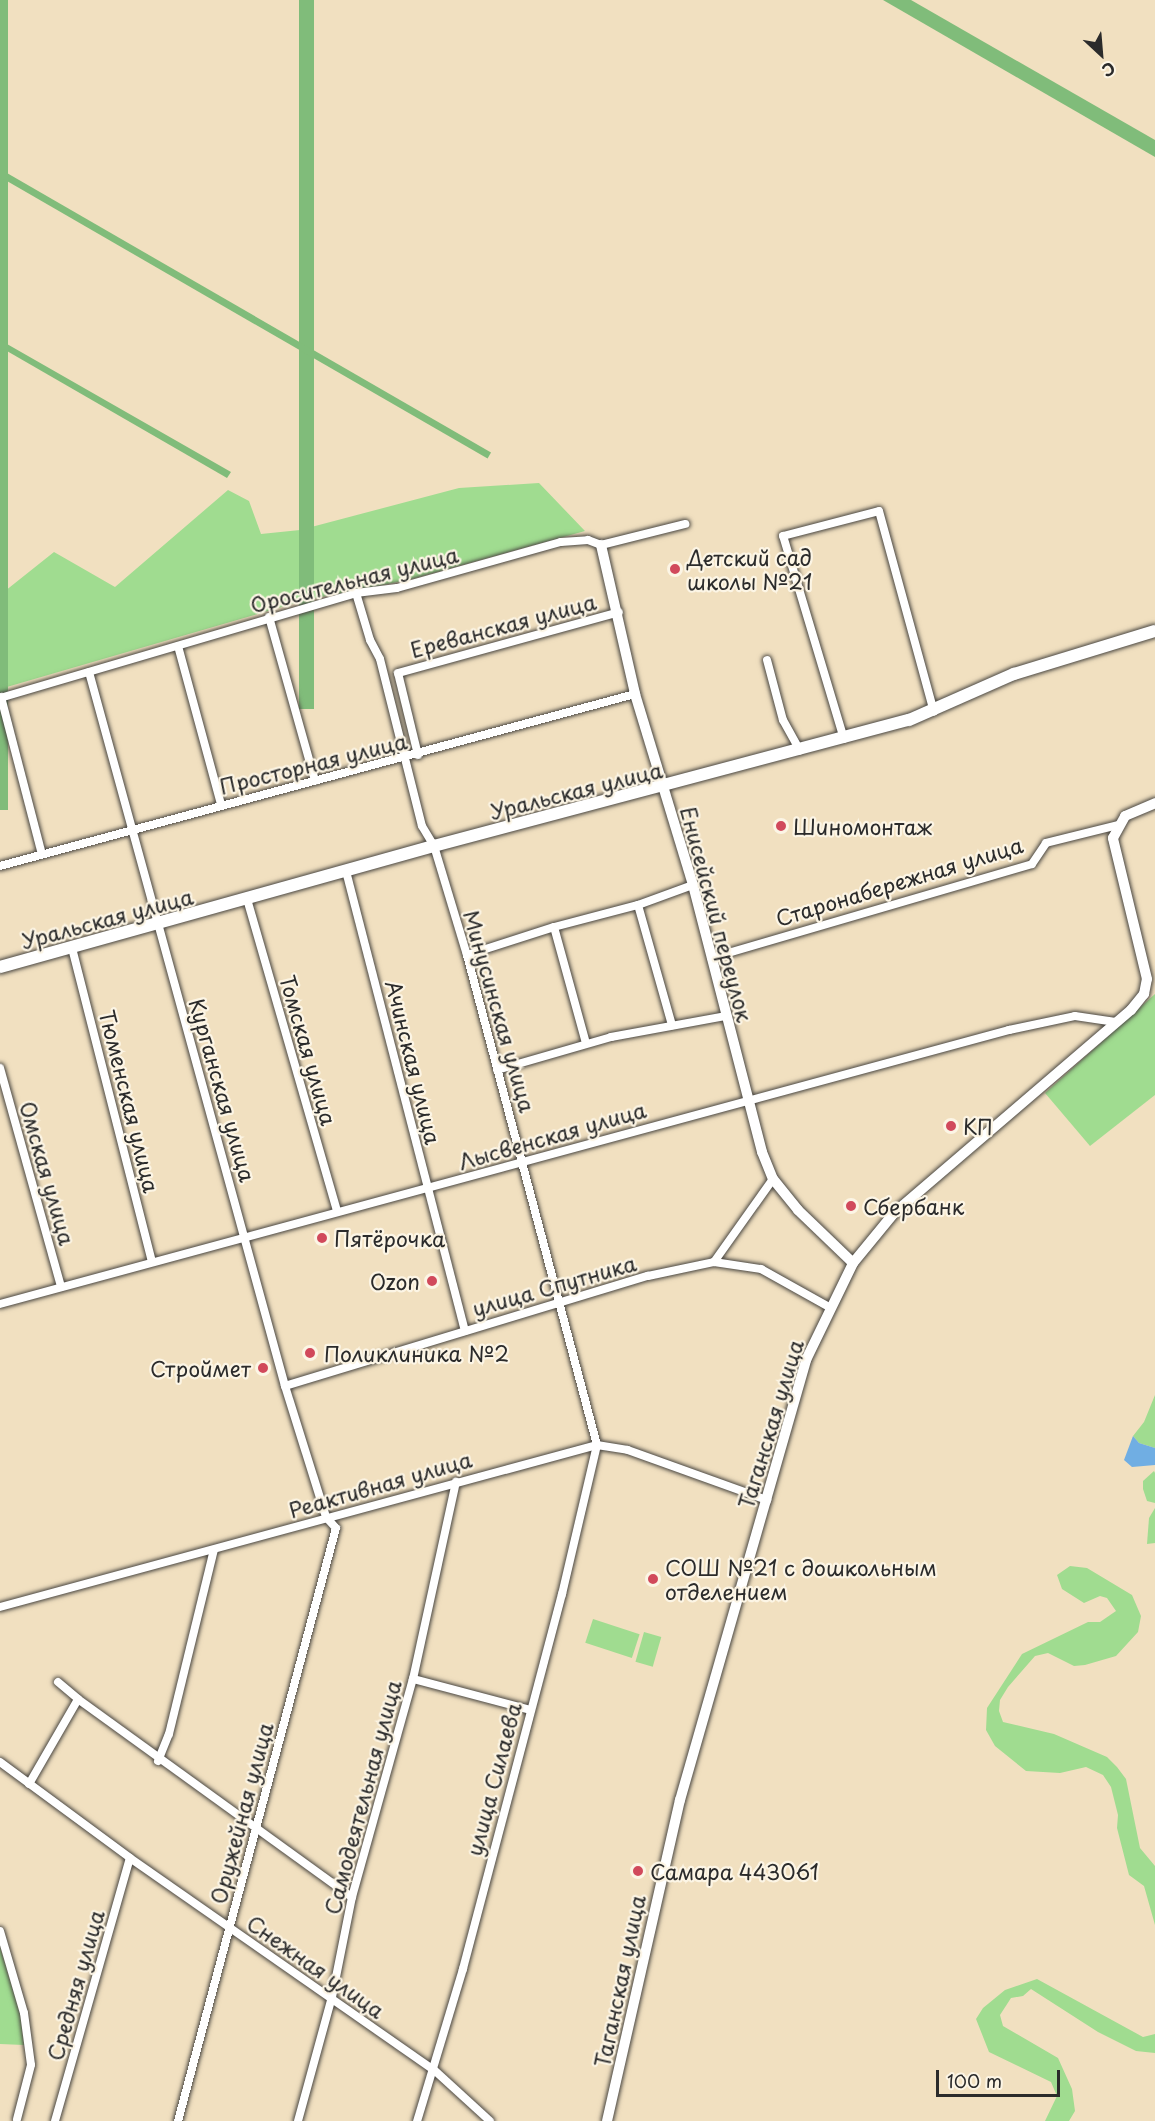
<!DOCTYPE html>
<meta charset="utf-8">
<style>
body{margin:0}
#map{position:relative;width:1155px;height:2121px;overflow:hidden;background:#f1e0c0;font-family:"Playpen Sans",sans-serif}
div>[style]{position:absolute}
.green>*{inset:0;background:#a0dc90;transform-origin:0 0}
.forest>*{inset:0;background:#80bc7a;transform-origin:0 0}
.water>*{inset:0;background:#70aee3}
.roads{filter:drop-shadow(0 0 2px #494641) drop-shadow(0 0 2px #494641)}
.street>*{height:8px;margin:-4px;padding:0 4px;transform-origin:4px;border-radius:4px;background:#fff}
.secondary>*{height:10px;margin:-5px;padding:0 5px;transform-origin:5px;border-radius:5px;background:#fff}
.primary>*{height:12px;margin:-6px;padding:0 6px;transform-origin:6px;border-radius:6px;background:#fff}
.dots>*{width:16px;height:16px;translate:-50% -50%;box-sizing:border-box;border:3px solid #fcf5e5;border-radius:50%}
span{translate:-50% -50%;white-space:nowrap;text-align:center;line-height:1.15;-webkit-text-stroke:4.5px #fcf5e5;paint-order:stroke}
.poi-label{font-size:21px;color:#2b2b2b}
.left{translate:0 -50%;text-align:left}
.right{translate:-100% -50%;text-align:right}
.street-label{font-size:21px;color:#2b2b2b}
.north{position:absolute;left:1071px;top:24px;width:60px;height:60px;-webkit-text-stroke:4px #fcf5e5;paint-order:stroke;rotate:154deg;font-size:16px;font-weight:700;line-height:24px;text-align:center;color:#2b2b2b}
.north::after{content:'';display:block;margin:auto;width:21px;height:27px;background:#2b2b2b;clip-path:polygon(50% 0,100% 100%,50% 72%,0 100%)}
.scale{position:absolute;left:936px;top:2070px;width:124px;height:27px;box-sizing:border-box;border:3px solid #2b2b2b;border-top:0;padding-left:8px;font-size:18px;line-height:21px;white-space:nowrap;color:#2b2b2b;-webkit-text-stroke:4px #fcf5e5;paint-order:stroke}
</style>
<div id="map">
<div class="green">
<i style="clip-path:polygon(539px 483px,585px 531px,408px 580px,306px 600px,0 689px,0 595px,54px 552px,115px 587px,228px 490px,249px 501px,261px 534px,300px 530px,459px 488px)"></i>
<i style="clip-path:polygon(1155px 994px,1155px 1095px,1090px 1146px,1045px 1093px)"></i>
<i style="clip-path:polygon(1155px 1395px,1155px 1448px,1139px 1443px,1133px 1436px,1144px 1422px)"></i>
<i style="clip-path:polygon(1154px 1471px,1155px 1473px,1155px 1503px,1147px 1501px,1143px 1489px,1143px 1481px)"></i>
<i style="clip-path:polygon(1155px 1508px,1155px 1543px,1147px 1544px,1149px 1518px)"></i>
<i style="clip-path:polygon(1070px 1566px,1087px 1568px,1132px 1595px,1141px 1616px,1138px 1632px,1116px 1656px,1085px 1665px,1074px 1666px,1048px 1653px,1035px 1656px,1008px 1687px,1000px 1700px,999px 1711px,1003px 1722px,1054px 1734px,1107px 1757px,1117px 1767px,1126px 1779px,1140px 1848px,1155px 1866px,1155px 1925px,1144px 1886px,1129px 1875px,1117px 1828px,1118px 1815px,1111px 1787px,1103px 1775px,1086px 1767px,1060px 1773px,1026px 1771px,995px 1746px,986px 1730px,987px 1708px,1022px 1654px,1088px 1622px,1100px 1622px,1116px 1611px,1107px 1598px,1100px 1596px,1084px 1603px,1062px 1589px,1057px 1575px)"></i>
<i style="left:593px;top:1619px;width:49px;height:25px;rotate:18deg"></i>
<i style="left:644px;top:1632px;width:18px;height:31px;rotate:16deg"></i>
<i style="clip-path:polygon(0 1947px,20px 2014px,24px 2045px,0 2044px)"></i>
<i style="clip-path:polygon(1037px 1979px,1143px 2037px,1155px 2034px,1155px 2053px,1136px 2051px,1098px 2032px,1031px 1989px,1023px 1996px,1011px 1998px,1000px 2015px,1003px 2026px,1058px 2058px,1072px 2089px,1075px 2111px,1069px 2121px,1045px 2121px,1057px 2096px,1051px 2082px,989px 2052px,976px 2019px,983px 2008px,1005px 1990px)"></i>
</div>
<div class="forest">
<i style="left:0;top:0;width:8px;height:810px"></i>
<i style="left:299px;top:0;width:15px;height:709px"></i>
<i style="clip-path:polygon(883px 0,911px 0,1155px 140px,1155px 157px)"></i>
<i style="left:0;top:169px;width:567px;height:7px;rotate:30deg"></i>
<i style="clip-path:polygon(0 340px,231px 472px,227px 478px,0 347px)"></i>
</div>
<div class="water">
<i style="clip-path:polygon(1133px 1436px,1139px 1443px,1155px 1448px,1155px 1465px,1132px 1467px,1124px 1460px)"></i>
</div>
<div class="roads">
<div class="street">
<i style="left:356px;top:593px;width:49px;rotate:73.4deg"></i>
<i style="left:370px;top:640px;width:21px;rotate:62deg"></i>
<i style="left:380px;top:659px;width:172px;rotate:75.9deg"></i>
<i style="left:422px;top:826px;width:23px;rotate:59deg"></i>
<i style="left:434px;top:846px;width:114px;rotate:73.2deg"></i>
<i style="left:467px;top:955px;width:507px;rotate:75.14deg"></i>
<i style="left:597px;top:1445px;width:153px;rotate:103.2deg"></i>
<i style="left:562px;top:1594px;width:388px;rotate:104.8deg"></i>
<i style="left:463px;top:1969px;width:159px;rotate:106.8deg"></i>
<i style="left:269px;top:617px;width:170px;rotate:74.3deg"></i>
<i style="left:178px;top:646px;width:164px;rotate:74.8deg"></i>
<i style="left:767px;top:660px;width:62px;rotate:75.1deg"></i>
<i style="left:783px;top:720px;width:35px;rotate:61deg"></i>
<i style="left:89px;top:672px;width:740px;rotate:74.65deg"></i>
<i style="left:285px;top:1386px;width:137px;rotate:72.6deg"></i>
<i style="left:326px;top:1517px;width:15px;rotate:48deg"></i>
<i style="left:336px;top:1528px;width:614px;rotate:104.92deg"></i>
<i style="left:1px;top:697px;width:162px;rotate:75.4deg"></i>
<i style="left:0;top:698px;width:371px;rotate:-16.4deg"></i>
<i style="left:356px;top:593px;width:41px;rotate:-7deg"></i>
<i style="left:397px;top:588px;width:170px;rotate:-15.7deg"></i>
<i style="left:561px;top:542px;width:27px;rotate:-4deg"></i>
<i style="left:588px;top:540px;width:14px;rotate:21deg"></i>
<i style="left:601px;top:545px;width:87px;rotate:-14deg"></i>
<i style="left:844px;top:739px;width:212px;rotate:-106.7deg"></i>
<i style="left:783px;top:536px;width:99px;rotate:-14.6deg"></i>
<i style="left:879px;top:511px;width:208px;rotate:74.7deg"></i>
<i style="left:418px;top:755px;width:84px;rotate:-103.7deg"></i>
<i style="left:398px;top:673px;width:229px;rotate:-15.4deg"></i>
<i style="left:0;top:866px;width:658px;rotate:-15.16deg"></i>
<i style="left:346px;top:871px;width:475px;rotate:75.5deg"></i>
<i style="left:247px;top:899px;width:325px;rotate:73.9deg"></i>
<i style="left:638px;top:905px;width:125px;rotate:74.2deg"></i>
<i style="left:554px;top:927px;width:120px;rotate:74.6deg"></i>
<i style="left:72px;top:948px;width:324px;rotate:75.7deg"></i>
<i style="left:467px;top:955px;width:91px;rotate:-17.8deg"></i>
<i style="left:554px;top:927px;width:87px;rotate:-14.7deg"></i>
<i style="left:638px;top:905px;width:59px;rotate:-20deg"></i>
<i style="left:711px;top:958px;width:334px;rotate:-16.3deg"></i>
<i style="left:1032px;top:864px;width:25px;rotate:-56deg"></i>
<i style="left:1046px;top:843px;width:74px;rotate:-14deg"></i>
<i style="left:0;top:1068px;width:227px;rotate:74.4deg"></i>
<i style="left:497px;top:1070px;width:119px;rotate:-16.1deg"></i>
<i style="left:611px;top:1037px;width:116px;rotate:-10.4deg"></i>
<i style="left:714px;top:1262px;width:102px;rotate:-54.6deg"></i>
<i style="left:0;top:1304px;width:1046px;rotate:-15.19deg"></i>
<i style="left:1009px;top:1030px;width:67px;rotate:-12deg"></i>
<i style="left:1075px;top:1016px;width:41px;rotate:8.3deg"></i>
<i style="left:285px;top:1386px;width:379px;rotate:-16.9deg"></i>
<i style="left:648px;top:1276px;width:67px;rotate:-12deg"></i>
<i style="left:714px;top:1262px;width:48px;rotate:8.5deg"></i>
<i style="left:761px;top:1269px;width:78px;rotate:29.2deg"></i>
<i style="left:0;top:1607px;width:619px;rotate:-15.18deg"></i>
<i style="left:597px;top:1445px;width:31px;rotate:9deg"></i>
<i style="left:628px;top:1450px;width:148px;rotate:19.8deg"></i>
<i style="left:413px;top:1679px;width:121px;rotate:14.8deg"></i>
<i style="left:58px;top:1682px;width:26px;rotate:40deg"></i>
<i style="left:158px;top:1761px;width:29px;rotate:-68deg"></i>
<i style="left:169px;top:1734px;width:189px;rotate:-76.3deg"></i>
<i style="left:0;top:1762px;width:162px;rotate:36.4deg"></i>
<i style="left:130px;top:1858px;width:369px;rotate:34.9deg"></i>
<i style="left:433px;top:2069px;width:77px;rotate:42.4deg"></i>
<i style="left:29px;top:1784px;width:98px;rotate:-60deg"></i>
<i style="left:78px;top:1699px;width:338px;rotate:35.9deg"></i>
<i style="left:0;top:1931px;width:85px;rotate:73.7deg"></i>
<i style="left:24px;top:2013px;width:52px;rotate:82.3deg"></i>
<i style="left:31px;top:2065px;width:56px;rotate:104.5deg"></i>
<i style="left:55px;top:2121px;width:273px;rotate:-74.1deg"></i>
<i style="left:298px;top:2121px;width:129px;rotate:-74.7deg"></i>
<i style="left:332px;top:1997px;width:102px;rotate:-78.7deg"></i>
<i style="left:352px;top:1897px;width:226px;rotate:-74.4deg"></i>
<i style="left:413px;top:1679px;width:202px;rotate:-77.7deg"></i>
</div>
<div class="secondary">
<i style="left:601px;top:545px;width:153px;rotate:77.1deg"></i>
<i style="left:635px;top:694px;width:200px;rotate:73.1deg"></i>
<i style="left:693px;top:885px;width:276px;rotate:75.5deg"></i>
<i style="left:762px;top:1152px;width:29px;rotate:68deg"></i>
<i style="left:773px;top:1179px;width:40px;rotate:51deg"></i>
<i style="left:798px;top:1210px;width:76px;rotate:43.9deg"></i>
<i style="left:607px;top:2121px;width:329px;rotate:-77.2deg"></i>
<i style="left:680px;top:1800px;width:458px;rotate:-74deg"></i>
<i style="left:806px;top:1360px;width:108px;rotate:-64.1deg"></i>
<i style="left:853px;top:1263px;width:65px;rotate:-50.6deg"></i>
<i style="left:894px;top:1213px;width:312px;rotate:-40.6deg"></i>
<i style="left:1131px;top:1010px;width:21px;rotate:-51deg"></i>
<i style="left:1144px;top:994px;width:15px;rotate:-79deg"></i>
<i style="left:1147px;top:979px;width:145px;rotate:-103.6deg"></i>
<i style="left:1113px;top:838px;width:25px;rotate:-61deg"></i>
<i style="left:1125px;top:816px;width:33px;rotate:-23deg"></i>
</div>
<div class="primary">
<i style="left:0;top:967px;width:451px;rotate:-15.6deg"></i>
<i style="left:434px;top:846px;width:491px;rotate:-14.9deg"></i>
<i style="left:909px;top:720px;width:115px;rotate:-23.7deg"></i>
<i style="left:1014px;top:674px;width:147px;rotate:-17deg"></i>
</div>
</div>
<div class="dots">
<i style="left:675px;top:569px;background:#d1495b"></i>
<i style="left:781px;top:826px;background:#d1495b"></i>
<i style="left:951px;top:1126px;background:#d1495b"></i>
<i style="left:851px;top:1206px;background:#d1495b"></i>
<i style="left:322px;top:1238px;background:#d1495b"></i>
<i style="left:432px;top:1281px;background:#d1495b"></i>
<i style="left:310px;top:1353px;background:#d1495b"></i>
<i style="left:263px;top:1368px;background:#d1495b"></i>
<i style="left:653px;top:1579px;background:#d1495b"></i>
<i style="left:638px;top:1871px;background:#d1495b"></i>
</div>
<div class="poi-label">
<span class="left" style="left:687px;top:569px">Детский сад<br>школы №21</span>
<span class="left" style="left:793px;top:826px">Шиномонтаж</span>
<span class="left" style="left:963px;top:1126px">КП</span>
<span class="left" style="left:863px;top:1206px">Сбербанк</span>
<span class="left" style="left:334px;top:1238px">Пятёрочка</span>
<span class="right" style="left:420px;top:1281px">Ozon</span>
<span class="left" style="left:324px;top:1353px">Поликлиника №2</span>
<span class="right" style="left:251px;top:1368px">Строймет</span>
<span class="left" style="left:665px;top:1579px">СОШ №21 с дошкольным<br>отделением</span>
<span class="left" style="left:650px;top:1871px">Самара 443061</span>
</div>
<div class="street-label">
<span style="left:354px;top:579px;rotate:-14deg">Оросительная улица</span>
<span style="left:503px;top:625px;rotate:-15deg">Ереванская улица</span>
<span style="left:313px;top:763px;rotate:-14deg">Просторная улица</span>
<span style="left:576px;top:790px;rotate:-14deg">Уральская улица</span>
<span style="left:899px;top:881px;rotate:-17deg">Старонабережная улица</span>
<span style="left:717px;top:914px;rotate:75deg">Енисейский переулок</span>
<span style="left:107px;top:918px;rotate:-15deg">Уральская улица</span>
<span style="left:500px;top:1011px;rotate:74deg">Минусинская улица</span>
<span style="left:309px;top:1050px;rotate:74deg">Томская улица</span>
<span style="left:414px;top:1062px;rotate:76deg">Ачинская улица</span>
<span style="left:223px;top:1090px;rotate:74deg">Курганская улица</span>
<span style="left:130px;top:1101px;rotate:76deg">Тюменская улица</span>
<span style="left:552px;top:1135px;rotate:-16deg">Лысвенская улица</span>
<span style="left:48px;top:1173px;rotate:74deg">Омская улица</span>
<span style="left:554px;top:1285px;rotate:-16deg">улица Спутника</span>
<span style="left:770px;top:1424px;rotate:-73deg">Таганская улица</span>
<span style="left:380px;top:1484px;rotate:-16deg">Реактивная улица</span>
<span style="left:493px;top:1779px;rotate:-75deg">улица Силаева</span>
<span style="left:362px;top:1797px;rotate:-75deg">Самодеятельная улица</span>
<span style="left:241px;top:1813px;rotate:-75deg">Оружейная улица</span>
<span style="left:316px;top:1966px;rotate:35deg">Снежная улица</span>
<span style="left:619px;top:1981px;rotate:-78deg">Таганская улица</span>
<span style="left:75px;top:1985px;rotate:-74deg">Средняя улица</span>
</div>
<div class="north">С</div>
<div class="scale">100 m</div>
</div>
